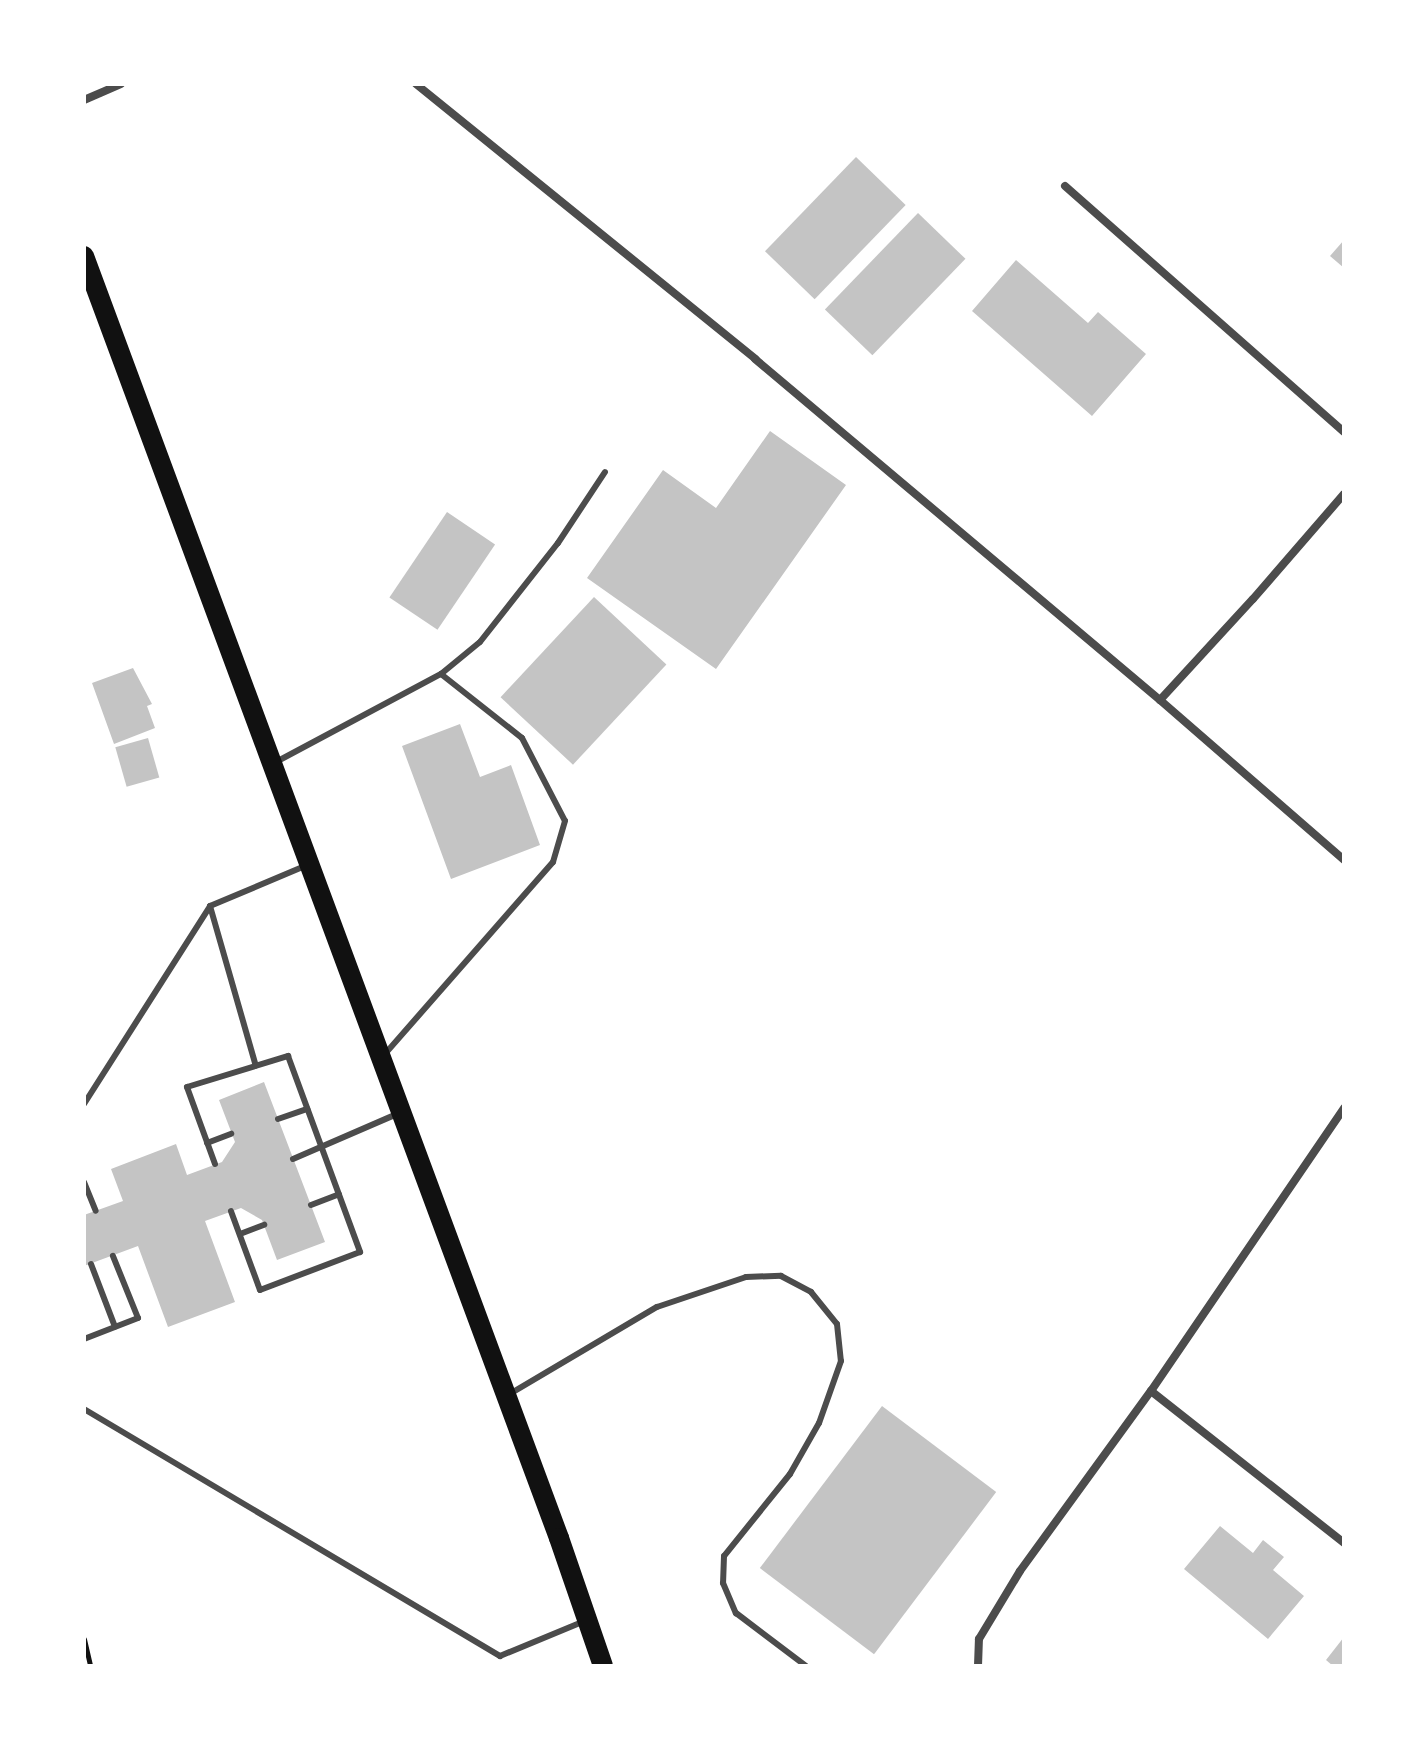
<!DOCTYPE html>
<style>
body{margin:0}
#map{position:relative;width:1428px;height:1750px;overflow:hidden;background:#fff;font-family:Bitter,serif}
div>[style]{position:absolute}
.building>*{inset:0;background:#c4c4c4;transform-origin:0 0}
.path>*{height:5px;margin:-2.5px;padding:0 2.5px;transform-origin:2.5px;border-radius:2.5px;background:#111}
.service>*{height:6px;margin:-3px;padding:0 3px;transform-origin:3px;border-radius:3px;background:#4c4c4c}
.minor>*{height:8px;margin:-4px;padding:0 4px;transform-origin:4px;border-radius:4px;background:#4c4c4c}
.primary>*{height:20px;margin:-10px;padding:0 10px;transform-origin:10px;border-radius:10px;background:#111}
span{translate:-50% -50%;white-space:nowrap;text-align:center;line-height:1.15;-webkit-text-stroke:7px #fff;paint-order:stroke}
.frame{position:absolute;inset:0;border:86px solid #fff;pointer-events:none}
</style>
<div id="map">
<div class="building">
<i style="left:856px;top:157px;width:69px;height:131px;rotate:44deg"></i>
<i style="left:918px;top:213px;width:66px;height:134px;rotate:44deg"></i>
<i style="clip-path:polygon(1344px 240px,1344px 268px,1330px 256px)"></i>
<i style="clip-path:polygon(1016px 260px,1088px 323px,1098px 312px,1146px 354px,1092px 416px,972px 311px)"></i>
<i style="clip-path:polygon(770px 431px,846px 485px,716px 669px,587px 578px,663px 470px,716px 508px)"></i>
<i style="left:447px;top:512px;width:58px;height:103px;rotate:34deg"></i>
<i style="left:594px;top:597px;width:99px;height:137px;rotate:43deg"></i>
<i style="clip-path:polygon(133px 668px,152px 704px,147px 706px,155px 728px,114px 744px,92px 683px)"></i>
<i style="clip-path:polygon(460px 724px,480px 777px,511px 765px,540px 845px,451px 879px,402px 746px)"></i>
<i style="left:148px;top:738px;width:41px;height:34px;rotate:74deg"></i>
<i style="clip-path:polygon(264px 1082px,325px 1242px,277px 1260px,262px 1220px,241px 1208px,205px 1221px,235px 1302px,168px 1327px,138px 1246px,84px 1266px,84px 1215px,123px 1201px,111px 1169px,176px 1144px,187px 1175px,222px 1162px,235px 1142px,219px 1100px)"></i>
<i style="left:882px;top:1406px;width:143px;height:203px;rotate:37deg"></i>
<i style="clip-path:polygon(1220px 1526px,1253px 1553px,1263px 1540px,1284px 1557px,1273px 1570px,1304px 1596px,1268px 1639px,1184px 1569px)"></i>
<i style="clip-path:polygon(1344px 1637px,1344px 1666px,1333px 1666px,1326px 1660px)"></i>
</div>
<div class="path">
<i style="left:84px;top:1639px;width:28px;rotate:77deg"></i>
</div>
<div class="service">
<i style="left:441px;top:674px;width:50px;rotate:-39.4deg"></i>
<i style="left:480px;top:642px;width:126px;rotate:-51.8deg"></i>
<i style="left:558px;top:543px;width:85px;rotate:-56.5deg"></i>
<i style="left:276px;top:762px;width:187px;rotate:-28.1deg"></i>
<i style="left:441px;top:674px;width:103px;rotate:38.3deg"></i>
<i style="left:522px;top:738px;width:93px;rotate:62.6deg"></i>
<i style="left:565px;top:821px;width:43px;rotate:106.3deg"></i>
<i style="left:553px;top:862px;width:258px;rotate:131.2deg"></i>
<i style="left:210px;top:906px;width:166px;rotate:74deg"></i>
<i style="left:84px;top:1104px;width:235px;rotate:-57.5deg"></i>
<i style="left:210px;top:906px;width:103px;rotate:-22.8deg"></i>
<i style="left:278px;top:1119px;width:31px;rotate:-19deg"></i>
<i style="left:207px;top:1143px;width:26px;rotate:-21deg"></i>
<i style="left:293px;top:1159px;width:113px;rotate:-23.4deg"></i>
<i style="left:215px;top:1164px;width:82px;rotate:-110deg"></i>
<i style="left:187px;top:1087px;width:106px;rotate:-17.1deg"></i>
<i style="left:288px;top:1056px;width:209px;rotate:69.8deg"></i>
<i style="left:360px;top:1252px;width:107px;rotate:159.2deg"></i>
<i style="left:260px;top:1290px;width:84px;rotate:-110.2deg"></i>
<i style="left:84px;top:1182px;width:31px;rotate:68deg"></i>
<i style="left:311px;top:1205px;width:30px;rotate:-21deg"></i>
<i style="left:240px;top:1234px;width:26px;rotate:-21deg"></i>
<i style="left:91px;top:1264px;width:67px;rotate:69.1deg"></i>
<i style="left:84px;top:1339px;width:58px;rotate:-21.3deg"></i>
<i style="left:138px;top:1318px;width:67px;rotate:-112deg"></i>
<i style="left:508px;top:1395px;width:173px;rotate:-30.6deg"></i>
<i style="left:657px;top:1307px;width:94px;rotate:-18.6deg"></i>
<i style="left:746px;top:1277px;width:35px;rotate:-2deg"></i>
<i style="left:781px;top:1276px;width:34px;rotate:28deg"></i>
<i style="left:811px;top:1292px;width:41px;rotate:50.9deg"></i>
<i style="left:837px;top:1324px;width:37px;rotate:84deg"></i>
<i style="left:841px;top:1361px;width:66px;rotate:109.5deg"></i>
<i style="left:819px;top:1423px;width:59px;rotate:119.6deg"></i>
<i style="left:790px;top:1474px;width:105px;rotate:128.8deg"></i>
<i style="left:724px;top:1556px;width:27px;rotate:92deg"></i>
<i style="left:723px;top:1583px;width:33px;rotate:67deg"></i>
<i style="left:736px;top:1613px;width:88px;rotate:37.1deg"></i>
<i style="left:84px;top:1409px;width:484px;rotate:30.7deg"></i>
<i style="left:500px;top:1656px;width:89px;rotate:-22.5deg"></i>
</div>
<div class="minor">
<i style="left:416px;top:84px;width:437px;rotate:39deg"></i>
<i style="left:755px;top:359px;width:529px;rotate:40.1deg"></i>
<i style="left:1160px;top:700px;width:244px;rotate:41deg"></i>
<i style="left:84px;top:100px;width:40px;rotate:-23.4deg"></i>
<i style="left:1065px;top:186px;width:372px;rotate:41.4deg"></i>
<i style="left:1160px;top:700px;width:137px;rotate:-47.4deg"></i>
<i style="left:1253px;top:599px;width:139px;rotate:-49.1deg"></i>
<i style="left:1151px;top:1391px;width:246px;rotate:38.2deg"></i>
<i style="left:978px;top:1666px;width:27px;rotate:-88deg"></i>
<i style="left:979px;top:1639px;width:79px;rotate:-58.9deg"></i>
<i style="left:1020px;top:1571px;width:223px;rotate:-54deg"></i>
<i style="left:1151px;top:1391px;width:343px;rotate:-55.7deg"></i>
</div>
<div class="primary">
<i style="left:84px;top:256px;width:1367px;rotate:69.67deg"></i>
<i style="left:559px;top:1538px;width:135px;rotate:71deg"></i>
</div>
<div class="frame"></div>
</div>
